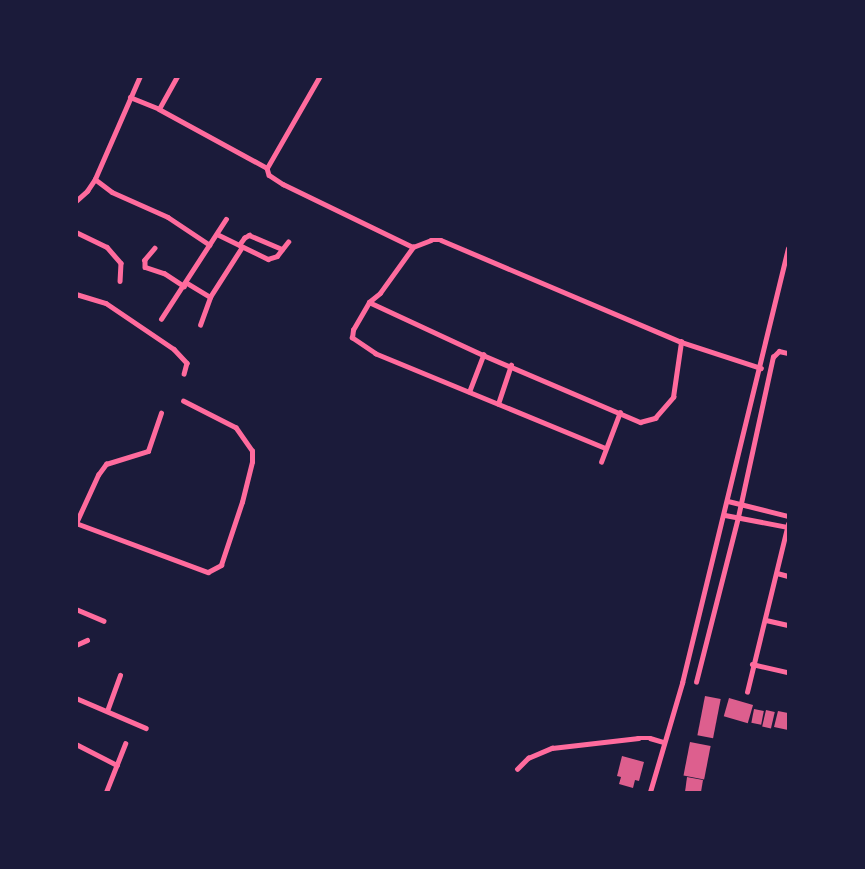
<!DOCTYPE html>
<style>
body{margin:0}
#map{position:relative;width:865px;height:869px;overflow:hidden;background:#1b1b3a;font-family:"Archivo Narrow",sans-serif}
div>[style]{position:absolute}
.building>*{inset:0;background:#dd5f8e;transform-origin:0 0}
.minor>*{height:4.5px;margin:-2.25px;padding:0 2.25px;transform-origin:2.25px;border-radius:2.25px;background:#ff6b9d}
span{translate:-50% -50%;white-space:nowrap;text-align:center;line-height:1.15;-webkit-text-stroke:5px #1b1b3a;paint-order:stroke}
.frame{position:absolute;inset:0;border:78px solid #1b1b3a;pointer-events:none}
</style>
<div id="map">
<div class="building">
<i style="left:705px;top:696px;width:16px;height:40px;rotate:11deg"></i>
<i style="left:729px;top:698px;width:25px;height:19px;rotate:16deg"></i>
<i style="left:754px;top:709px;width:10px;height:14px;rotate:11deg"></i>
<i style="left:766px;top:710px;width:9px;height:17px;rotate:13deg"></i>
<i style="clip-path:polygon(778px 711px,788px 713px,788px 730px,774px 727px)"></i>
<i style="left:690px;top:742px;width:21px;height:34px;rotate:11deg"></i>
<i style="clip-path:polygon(622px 756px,644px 762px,639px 781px,635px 780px,633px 788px,619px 784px,621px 777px,617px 776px)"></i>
<i style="clip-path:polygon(687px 777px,703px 780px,701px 792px,685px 792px)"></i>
</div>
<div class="minor">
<i style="left:130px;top:97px;width:31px;rotate:22deg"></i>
<i style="left:159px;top:109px;width:123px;rotate:28.6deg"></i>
<i style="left:267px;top:168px;width:7px;rotate:74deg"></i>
<i style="left:269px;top:175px;width:17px;rotate:33deg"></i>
<i style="left:283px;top:184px;width:144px;rotate:25.9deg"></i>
<i style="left:159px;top:109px;width:38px;rotate:-61deg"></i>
<i style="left:267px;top:168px;width:106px;rotate:-60.1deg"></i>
<i style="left:95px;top:179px;width:21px;rotate:37deg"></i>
<i style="left:112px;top:192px;width:61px;rotate:24.1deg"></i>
<i style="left:168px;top:217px;width:50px;rotate:33.7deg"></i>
<i style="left:76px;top:201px;width:15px;rotate:-42deg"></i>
<i style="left:87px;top:191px;width:14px;rotate:-56deg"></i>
<i style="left:95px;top:179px;width:112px;rotate:-66.4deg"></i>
<i style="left:76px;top:232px;width:34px;rotate:26deg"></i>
<i style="left:107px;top:247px;width:21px;rotate:49deg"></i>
<i style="left:121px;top:263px;width:18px;rotate:93deg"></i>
<i style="left:217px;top:234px;width:57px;rotate:26.1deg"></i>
<i style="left:268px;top:259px;width:9px;rotate:-18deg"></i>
<i style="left:277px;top:256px;width:18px;rotate:-52deg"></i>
<i style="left:239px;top:245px;width:9px;rotate:-54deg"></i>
<i style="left:244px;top:238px;width:6px;rotate:-31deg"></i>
<i style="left:249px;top:235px;width:36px;rotate:23deg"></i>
<i style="left:155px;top:248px;width:16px;rotate:130deg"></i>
<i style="left:145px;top:260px;width:7px;rotate:90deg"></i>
<i style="left:145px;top:267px;width:20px;rotate:18deg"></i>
<i style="left:164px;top:273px;width:24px;rotate:33deg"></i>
<i style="left:187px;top:283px;width:27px;rotate:31deg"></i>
<i style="left:76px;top:294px;width:31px;rotate:17deg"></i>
<i style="left:106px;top:303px;width:82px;rotate:34.1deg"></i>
<i style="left:174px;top:349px;width:19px;rotate:47deg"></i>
<i style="left:187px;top:363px;width:11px;rotate:105deg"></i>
<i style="left:369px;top:302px;width:126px;rotate:24.9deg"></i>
<i style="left:483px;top:355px;width:171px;rotate:23.1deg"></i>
<i style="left:640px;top:422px;width:16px;rotate:-15deg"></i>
<i style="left:655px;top:418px;width:28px;rotate:-49deg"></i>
<i style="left:673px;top:397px;width:56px;rotate:-81.7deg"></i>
<i style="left:161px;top:319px;width:119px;rotate:-57deg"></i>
<i style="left:200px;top:325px;width:30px;rotate:-70deg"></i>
<i style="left:210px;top:297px;width:59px;rotate:-57.4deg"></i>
<i style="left:469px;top:392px;width:40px;rotate:-69deg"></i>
<i style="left:498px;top:404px;width:41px;rotate:-71.6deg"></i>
<i style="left:604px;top:448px;width:247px;rotate:-157.6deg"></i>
<i style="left:376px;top:354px;width:29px;rotate:-146deg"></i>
<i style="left:352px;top:338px;width:8px;rotate:-83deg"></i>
<i style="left:353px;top:330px;width:32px;rotate:-60deg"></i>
<i style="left:369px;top:302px;width:14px;rotate:-39deg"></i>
<i style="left:380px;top:293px;width:57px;rotate:-54.3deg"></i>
<i style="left:413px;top:247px;width:19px;rotate:-21deg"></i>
<i style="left:431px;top:240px;width:10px"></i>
<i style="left:441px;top:240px;width:261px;rotate:23deg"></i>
<i style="left:681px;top:342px;width:84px;rotate:18deg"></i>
<i style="left:601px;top:462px;width:53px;rotate:-69.2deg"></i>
<i style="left:728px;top:501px;width:62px;rotate:14deg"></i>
<i style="left:725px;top:515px;width:64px;rotate:10.8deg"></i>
<i style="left:76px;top:523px;width:141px;rotate:20.4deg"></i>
<i style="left:208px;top:572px;width:15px;rotate:-28deg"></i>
<i style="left:221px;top:565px;width:66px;rotate:-71.6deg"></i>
<i style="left:242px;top:502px;width:41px;rotate:-76deg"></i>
<i style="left:252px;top:462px;width:11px;rotate:-90deg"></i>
<i style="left:252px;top:451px;width:28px;rotate:-125deg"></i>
<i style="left:236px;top:428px;width:59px;rotate:-153deg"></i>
<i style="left:76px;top:523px;width:53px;rotate:-65.4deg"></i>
<i style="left:98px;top:475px;width:14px;rotate:-54deg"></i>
<i style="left:106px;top:464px;width:44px;rotate:-17.2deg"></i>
<i style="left:148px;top:451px;width:40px;rotate:-71.1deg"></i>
<i style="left:777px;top:573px;width:11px;rotate:15deg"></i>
<i style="left:76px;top:609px;width:30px;rotate:23deg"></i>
<i style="left:766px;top:620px;width:23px;rotate:13deg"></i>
<i style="left:76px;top:645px;width:12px;rotate:-24deg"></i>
<i style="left:752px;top:664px;width:37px;rotate:13deg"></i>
<i style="left:696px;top:682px;width:170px;rotate:-75.7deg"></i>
<i style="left:738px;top:517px;width:164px;rotate:-77.7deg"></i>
<i style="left:773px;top:357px;width:8px;rotate:-45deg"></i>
<i style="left:779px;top:351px;width:9px;rotate:13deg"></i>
<i style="left:747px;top:692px;width:173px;rotate:-76.3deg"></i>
<i style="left:76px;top:698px;width:76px;rotate:23.2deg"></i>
<i style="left:107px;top:711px;width:38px;rotate:-70deg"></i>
<i style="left:76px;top:744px;width:46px;rotate:27.1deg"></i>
<i style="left:517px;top:769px;width:16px;rotate:-45deg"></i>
<i style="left:528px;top:758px;width:26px;rotate:-23deg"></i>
<i style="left:552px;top:748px;width:87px;rotate:-6.6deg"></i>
<i style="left:638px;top:738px;width:12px"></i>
<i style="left:650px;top:738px;width:14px;rotate:17deg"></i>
<i style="left:106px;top:792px;width:52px;rotate:-68.4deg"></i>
<i style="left:650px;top:792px;width:114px;rotate:-73.6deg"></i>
<i style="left:682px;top:683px;width:447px;rotate:-76.3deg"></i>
</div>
<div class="frame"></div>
</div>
